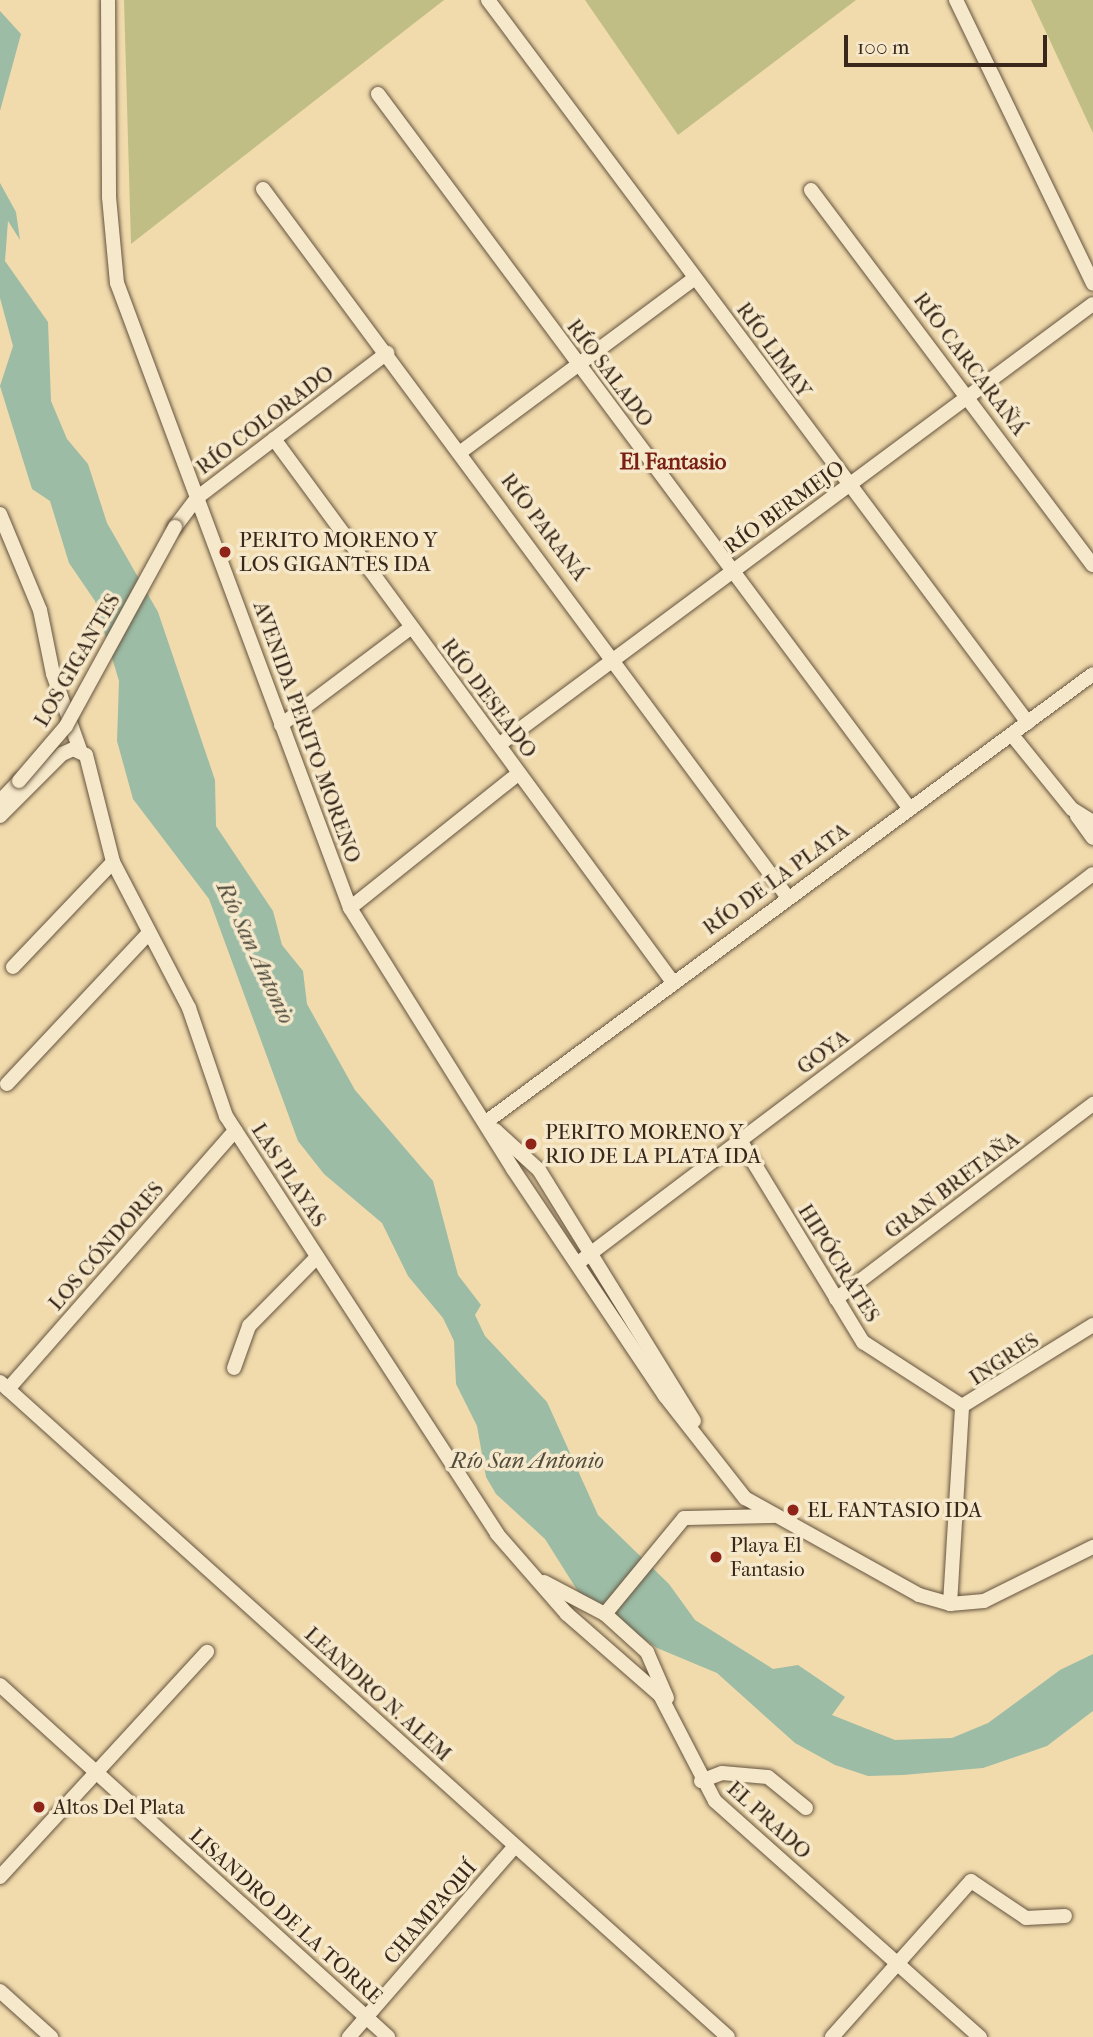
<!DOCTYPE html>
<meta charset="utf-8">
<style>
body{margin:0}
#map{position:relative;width:1093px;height:2037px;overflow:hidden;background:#f1dbad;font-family:"IM FELL French Canon",serif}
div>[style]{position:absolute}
.green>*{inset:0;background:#c0be85}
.water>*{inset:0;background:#9cbca5}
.roads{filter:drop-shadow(0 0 2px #66543f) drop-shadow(0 0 2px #66543f)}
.minor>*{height:14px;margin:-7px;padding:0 7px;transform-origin:7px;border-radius:7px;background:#f6e8ca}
.bridges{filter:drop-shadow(0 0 2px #66543f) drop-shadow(0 0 2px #66543f)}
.minor-bridge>*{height:14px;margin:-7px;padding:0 7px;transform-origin:7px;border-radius:7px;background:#f6e8ca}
.dots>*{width:19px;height:19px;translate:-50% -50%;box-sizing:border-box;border:4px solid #f6e8ca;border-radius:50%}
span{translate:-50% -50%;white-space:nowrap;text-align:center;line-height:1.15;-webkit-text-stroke:7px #f6e8ca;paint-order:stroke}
.street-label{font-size:21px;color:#38271a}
.poi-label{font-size:21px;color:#38271a}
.left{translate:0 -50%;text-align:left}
.neighbourhood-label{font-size:23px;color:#7a1f14;font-weight:700}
.water-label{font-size:23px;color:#514c3d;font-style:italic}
.scale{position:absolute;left:844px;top:35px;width:203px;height:32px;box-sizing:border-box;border:4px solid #38271a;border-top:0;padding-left:9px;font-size:21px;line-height:24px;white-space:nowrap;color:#38271a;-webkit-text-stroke:5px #f6e8ca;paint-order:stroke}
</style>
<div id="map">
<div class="green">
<i style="clip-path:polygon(124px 0,444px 0,131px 244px)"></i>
<i style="clip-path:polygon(585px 0,856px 0,678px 135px)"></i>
<i style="clip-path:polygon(1031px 0,1093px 0,1093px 133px)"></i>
</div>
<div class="water">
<i style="clip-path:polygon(0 11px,21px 34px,0 111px)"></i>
<i style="clip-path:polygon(0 183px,16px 212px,20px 240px,8px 221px,5px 261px,48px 322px,51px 401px,67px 439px,88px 464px,107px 523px,158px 612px,215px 780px,216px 826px,273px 911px,282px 945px,303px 971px,307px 1004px,355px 1090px,433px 1181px,458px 1275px,481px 1305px,475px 1315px,485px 1336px,547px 1402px,598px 1515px,669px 1584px,695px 1620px,773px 1669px,798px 1665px,845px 1697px,832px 1715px,895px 1740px,952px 1738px,988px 1723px,1060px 1670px,1093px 1654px,1093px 1711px,1047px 1746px,983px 1768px,903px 1775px,868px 1776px,835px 1765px,795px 1743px,717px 1673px,657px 1648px,579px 1593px,545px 1539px,496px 1494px,486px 1477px,477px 1426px,456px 1384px,454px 1341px,443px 1318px,408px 1276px,382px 1223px,324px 1174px,298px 1141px,209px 899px,133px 799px,117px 741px,119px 681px,95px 601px,69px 563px,50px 501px,32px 489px,0 386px,13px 346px,0 298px)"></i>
</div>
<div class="roads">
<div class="minor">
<i style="left:108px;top:0;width:197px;rotate:89.7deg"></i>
<i style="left:109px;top:197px;width:86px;rotate:84.7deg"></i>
<i style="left:117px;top:283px;width:667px;rotate:69.55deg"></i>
<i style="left:350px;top:908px;width:308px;rotate:58deg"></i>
<i style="left:513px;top:1169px;width:273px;rotate:56.2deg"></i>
<i style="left:665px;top:1396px;width:130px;rotate:51.9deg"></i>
<i style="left:745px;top:1498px;width:199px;rotate:29.1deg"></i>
<i style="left:919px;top:1595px;width:32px;rotate:16deg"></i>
<i style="left:950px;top:1604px;width:34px;rotate:-5deg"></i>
<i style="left:984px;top:1601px;width:122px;rotate:-26.4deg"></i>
<i style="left:488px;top:0;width:902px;rotate:53.24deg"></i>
<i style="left:956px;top:0;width:315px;rotate:64.2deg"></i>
<i style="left:378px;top:94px;width:891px;rotate:53.35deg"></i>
<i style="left:263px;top:189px;width:879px;rotate:53.47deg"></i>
<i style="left:811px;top:190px;width:469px;rotate:53.1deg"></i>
<i style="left:274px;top:439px;width:672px;rotate:53.71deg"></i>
<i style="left:462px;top:451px;width:290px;rotate:-36.6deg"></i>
<i style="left:0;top:514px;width:104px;rotate:67.4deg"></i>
<i style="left:40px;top:610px;width:65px;rotate:78.5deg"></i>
<i style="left:53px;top:674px;width:81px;rotate:70.4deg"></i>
<i style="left:175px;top:527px;width:38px;rotate:-53deg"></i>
<i style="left:198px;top:497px;width:238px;rotate:-37.3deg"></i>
<i style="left:281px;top:725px;width:161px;rotate:-36.9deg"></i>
<i style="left:1012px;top:735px;width:95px;rotate:51deg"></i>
<i style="left:1072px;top:809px;width:25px;rotate:32deg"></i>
<i style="left:500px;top:744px;width:738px;rotate:-36.58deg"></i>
<i style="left:0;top:801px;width:28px;rotate:-46deg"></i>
<i style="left:0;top:816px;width:88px;rotate:-45deg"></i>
<i style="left:62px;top:754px;width:12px;rotate:-24deg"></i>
<i style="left:73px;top:749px;width:14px;rotate:25deg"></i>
<i style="left:86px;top:755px;width:110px;rotate:75.8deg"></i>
<i style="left:113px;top:862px;width:165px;rotate:62.5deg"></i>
<i style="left:189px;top:1008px;width:114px;rotate:71.1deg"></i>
<i style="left:226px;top:1116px;width:498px;rotate:57deg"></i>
<i style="left:497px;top:1534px;width:106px;rotate:48.8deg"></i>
<i style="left:567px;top:1614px;width:123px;rotate:41.1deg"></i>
<i style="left:660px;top:1695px;width:119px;rotate:62.6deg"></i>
<i style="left:715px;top:1801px;width:355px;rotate:41.7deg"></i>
<i style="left:1077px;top:816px;width:27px;rotate:54deg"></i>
<i style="left:350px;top:908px;width:216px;rotate:-38.6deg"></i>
<i style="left:13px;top:967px;width:145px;rotate:-46.4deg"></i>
<i style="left:7px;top:1084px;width:207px;rotate:-46.8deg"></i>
<i style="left:486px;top:1122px;width:754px;rotate:-36.43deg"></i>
<i style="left:495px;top:1130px;width:59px;rotate:42.3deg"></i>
<i style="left:539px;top:1170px;width:295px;rotate:58.3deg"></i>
<i style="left:740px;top:1140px;width:237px;rotate:58.7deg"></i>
<i style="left:863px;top:1342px;width:118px;rotate:32.9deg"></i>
<i style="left:578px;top:1263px;width:645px;rotate:-37.07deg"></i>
<i style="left:836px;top:1299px;width:323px;rotate:-37.2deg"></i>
<i style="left:234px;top:1368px;width:45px;rotate:-70.3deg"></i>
<i style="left:249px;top:1326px;width:97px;rotate:-45.4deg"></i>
<i style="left:0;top:1382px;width:979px;rotate:41.98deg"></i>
<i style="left:8px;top:1389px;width:344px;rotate:-48.7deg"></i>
<i style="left:962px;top:1406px;width:154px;rotate:-31.7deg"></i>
<i style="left:544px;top:1582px;width:69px;rotate:27.7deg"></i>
<i style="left:605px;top:1614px;width:124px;rotate:-50.5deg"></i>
<i style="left:684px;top:1518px;width:90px;rotate:-1.3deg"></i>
<i style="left:950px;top:1604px;width:198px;rotate:-86.5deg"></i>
<i style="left:605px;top:1614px;width:57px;rotate:42.1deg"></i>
<i style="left:647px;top:1652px;width:50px;rotate:66.5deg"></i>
<i style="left:0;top:1685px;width:524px;rotate:42.21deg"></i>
<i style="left:701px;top:1781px;width:22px;rotate:-21deg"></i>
<i style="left:722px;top:1773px;width:46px;rotate:5deg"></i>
<i style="left:768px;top:1777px;width:49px;rotate:39.2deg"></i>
<i style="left:0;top:1877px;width:306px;rotate:-47.4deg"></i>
<i style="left:0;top:1991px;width:69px;rotate:42deg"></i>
<i style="left:349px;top:2037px;width:253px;rotate:-49deg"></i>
<i style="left:832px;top:2037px;width:209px;rotate:-48.3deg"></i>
<i style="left:971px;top:1881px;width:66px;rotate:33.9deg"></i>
<i style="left:1026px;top:1918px;width:39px;rotate:-3deg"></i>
</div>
</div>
<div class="bridges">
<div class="minor-bridge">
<i style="left:19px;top:781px;width:72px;rotate:-49.5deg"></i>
<i style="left:66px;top:726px;width:227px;rotate:-61.3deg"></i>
</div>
</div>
<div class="dots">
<i style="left:225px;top:552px;background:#8f2418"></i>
<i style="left:531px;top:1144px;background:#8f2418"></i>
<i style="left:793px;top:1510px;background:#8f2418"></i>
<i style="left:716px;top:1557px;background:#8f2418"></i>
<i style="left:39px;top:1807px;background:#8f2418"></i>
</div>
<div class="street-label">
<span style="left:774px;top:350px;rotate:54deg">RÍO LIMAY</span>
<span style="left:970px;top:364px;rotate:53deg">RÍO CARCARAÑÁ</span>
<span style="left:610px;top:373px;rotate:53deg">RÍO SALADO</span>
<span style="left:265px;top:420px;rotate:-37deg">RÍO COLORADO</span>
<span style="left:784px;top:507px;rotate:-36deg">RÍO BERMEJO</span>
<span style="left:544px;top:527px;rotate:53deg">RÍO PARANÁ</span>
<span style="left:77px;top:660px;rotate:-60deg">LOS GIGANTES</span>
<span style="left:489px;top:698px;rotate:53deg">RÍO DESEADO</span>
<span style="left:307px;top:732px;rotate:70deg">AVENIDA PERITO MORENO</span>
<span style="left:776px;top:879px;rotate:-36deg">RÍO DE LA PLATA</span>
<span style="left:823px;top:1052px;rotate:-37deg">GOYA</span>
<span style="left:289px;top:1175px;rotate:57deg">LAS PLAYAS</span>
<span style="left:952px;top:1185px;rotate:-37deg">GRAN BRETAÑA</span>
<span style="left:106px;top:1246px;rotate:-49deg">LOS CÓNDORES</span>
<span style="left:839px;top:1263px;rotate:58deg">HIPÓCRATES</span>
<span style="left:1004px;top:1359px;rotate:-33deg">INGRES</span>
<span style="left:378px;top:1694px;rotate:42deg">LEANDRO N. ALEM</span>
<span style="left:769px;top:1820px;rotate:42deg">EL PRADO</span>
<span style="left:430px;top:1912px;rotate:-49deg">CHAMPAQUÍ</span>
<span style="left:286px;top:1916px;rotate:42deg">LISANDRO DE LA TORRE</span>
</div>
<div class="poi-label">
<span class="left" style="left:239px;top:552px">PERITO MORENO Y<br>LOS GIGANTES IDA</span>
<span class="left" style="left:545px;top:1144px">PERITO MORENO Y<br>RIO DE LA PLATA IDA</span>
<span class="left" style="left:807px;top:1510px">EL FANTASIO IDA</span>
<span class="left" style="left:730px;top:1557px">Playa El<br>Fantasio</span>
<span class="left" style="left:53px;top:1807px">Altos Del Plata</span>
</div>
<div class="neighbourhood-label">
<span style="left:673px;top:462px">El Fantasio</span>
</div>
<div class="water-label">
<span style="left:255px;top:953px;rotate:65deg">Río San Antonio</span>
<span style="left:527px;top:1461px">Río San Antonio</span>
</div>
<div class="scale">100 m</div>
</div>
